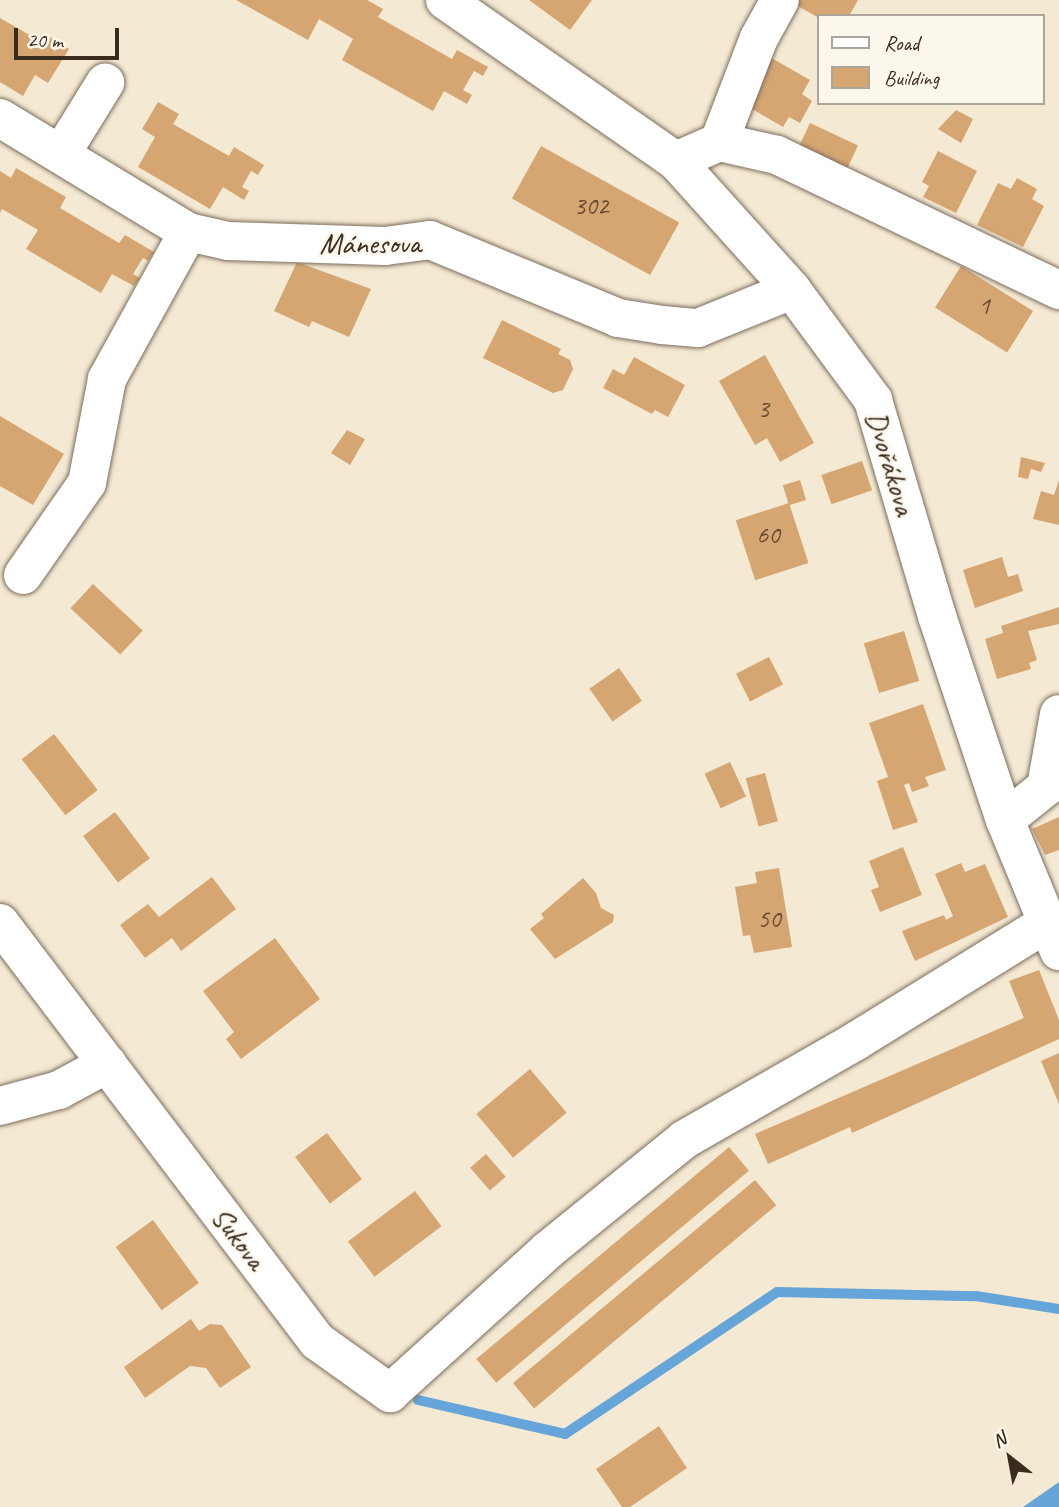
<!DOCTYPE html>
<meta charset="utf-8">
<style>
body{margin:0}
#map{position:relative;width:1059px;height:1507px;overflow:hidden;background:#f4e9d2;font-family:Caveat,sans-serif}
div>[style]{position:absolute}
.water>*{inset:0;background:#66a5d9}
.stream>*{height:10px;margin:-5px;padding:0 5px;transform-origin:5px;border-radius:5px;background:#66a5d9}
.building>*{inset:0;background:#d6a672;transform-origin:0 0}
.roads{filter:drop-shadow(0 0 2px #7c6d5d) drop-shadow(0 0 2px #7c6d5d)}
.minor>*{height:38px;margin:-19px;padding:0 19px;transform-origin:19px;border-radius:19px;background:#fff}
span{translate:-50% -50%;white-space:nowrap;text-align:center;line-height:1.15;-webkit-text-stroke:5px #fbf7ec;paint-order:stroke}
.number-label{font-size:26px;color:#624933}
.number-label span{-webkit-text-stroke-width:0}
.street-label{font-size:30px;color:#3b2a1e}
.legend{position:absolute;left:817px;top:14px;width:228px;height:91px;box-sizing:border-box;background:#fbf7ec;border:2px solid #aea59a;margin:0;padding:9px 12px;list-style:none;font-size:21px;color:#3b2a1e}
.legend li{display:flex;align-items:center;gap:14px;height:35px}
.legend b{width:35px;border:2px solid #aea59a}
.north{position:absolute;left:975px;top:1423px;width:70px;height:70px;-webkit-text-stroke:5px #fbf7ec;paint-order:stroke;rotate:329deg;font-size:19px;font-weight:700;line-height:28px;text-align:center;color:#3b2a1e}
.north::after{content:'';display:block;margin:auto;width:24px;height:32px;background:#3b2a1e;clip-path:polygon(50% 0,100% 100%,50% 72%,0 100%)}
.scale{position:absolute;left:14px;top:28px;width:105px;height:32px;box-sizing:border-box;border:4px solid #3b2a1e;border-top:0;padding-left:9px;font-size:21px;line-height:24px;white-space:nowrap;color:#3b2a1e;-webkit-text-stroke:5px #fbf7ec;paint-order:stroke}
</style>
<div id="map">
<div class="water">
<i style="clip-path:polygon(1059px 1482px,1059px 1507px,1023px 1507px)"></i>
</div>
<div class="stream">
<i style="left:418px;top:1400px;width:151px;rotate:13deg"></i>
<i style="left:565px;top:1434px;width:255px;rotate:-33.8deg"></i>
<i style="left:777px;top:1292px;width:199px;rotate:1.2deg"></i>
<i style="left:976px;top:1296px;width:84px;rotate:8.9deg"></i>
</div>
<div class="building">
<i style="clip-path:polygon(236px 0,367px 0,383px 9px,378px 17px,452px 59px,457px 50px,488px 67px,483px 76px,474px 71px,463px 90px,472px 95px,467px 104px,444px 91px,433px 111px,342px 60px,353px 39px,319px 19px,308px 40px)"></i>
<i style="clip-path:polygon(529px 0,592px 0,570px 30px)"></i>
<i style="clip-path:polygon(799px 0,858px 0,849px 16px,819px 18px,796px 5px)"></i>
<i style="clip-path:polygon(0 18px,45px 44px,50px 37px,69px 49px,48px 83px,35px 75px,23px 96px,0 82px)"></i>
<i style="clip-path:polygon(768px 56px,810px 80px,802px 94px,812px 101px,800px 123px,789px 117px,783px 127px,742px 103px)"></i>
<i style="clip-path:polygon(158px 102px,179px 114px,173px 124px,229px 156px,234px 147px,264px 165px,258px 175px,251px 171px,242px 187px,249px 191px,244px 200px,223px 187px,210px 209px,138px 167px,155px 137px,142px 129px)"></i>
<i style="clip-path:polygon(956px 110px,973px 119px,961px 143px,938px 129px)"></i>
<i style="left:810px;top:123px;width:53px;height:31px;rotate:25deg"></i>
<i style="left:541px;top:146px;width:158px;height:60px;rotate:29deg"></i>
<i style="clip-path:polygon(938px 151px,977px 171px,956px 213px,923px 197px,929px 186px,922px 182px)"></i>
<i style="clip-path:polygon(16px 168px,66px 197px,60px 208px,119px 243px,125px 235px,154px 252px,148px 261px,143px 258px,133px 274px,140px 278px,134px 286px,112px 274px,101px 293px,26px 249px,38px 230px,2px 209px,0 213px,0 171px,11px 178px)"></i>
<i style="clip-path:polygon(1017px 178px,1037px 189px,1032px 199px,1044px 206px,1023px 247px,977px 225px,998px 183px,1011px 189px)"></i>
<i style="clip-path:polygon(297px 262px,371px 289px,349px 337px,312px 321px,309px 327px,274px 311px)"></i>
<i style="left:961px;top:266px;width:85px;height:49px;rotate:32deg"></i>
<i style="clip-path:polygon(502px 320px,561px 349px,558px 354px,570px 360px,573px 369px,563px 390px,553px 393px,483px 358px)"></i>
<i style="clip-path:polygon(765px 355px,814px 443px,780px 462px,767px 438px,755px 445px,719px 381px)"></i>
<i style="clip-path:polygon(634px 357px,685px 385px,668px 417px,655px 410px,652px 414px,603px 388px,613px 369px,624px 375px)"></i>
<i style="clip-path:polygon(0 416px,64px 454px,33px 505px,0 486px)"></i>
<i style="clip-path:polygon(347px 430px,365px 439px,350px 465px,331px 453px)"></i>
<i style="clip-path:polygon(1021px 457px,1045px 463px,1041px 472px,1031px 469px,1028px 479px,1018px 477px)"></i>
<i style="left:862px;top:461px;width:31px;height:43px;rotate:71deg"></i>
<i style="left:800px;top:480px;width:21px;height:18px;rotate:73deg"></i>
<i style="clip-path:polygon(1059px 480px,1059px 525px,1033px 519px,1041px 491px,1054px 495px)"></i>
<i style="left:789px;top:503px;width:63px;height:56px;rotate:72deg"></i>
<i style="clip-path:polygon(1002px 557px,1008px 577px,1018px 574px,1023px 591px,975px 608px,963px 570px)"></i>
<i style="left:93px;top:584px;width:68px;height:33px;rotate:43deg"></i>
<i style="clip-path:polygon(1059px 607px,1059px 624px,1028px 631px,1037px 660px,1029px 663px,1031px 669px,997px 679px,985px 639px,1003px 633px,1001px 626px)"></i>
<i style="left:904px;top:631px;width:52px;height:42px;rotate:73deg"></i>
<i style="left:769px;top:657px;width:31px;height:37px;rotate:63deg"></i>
<i style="left:619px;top:668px;width:40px;height:36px;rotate:55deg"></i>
<i style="clip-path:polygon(923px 704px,946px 770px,925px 777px,929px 786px,912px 792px,909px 783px,904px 785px,918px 822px,893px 830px,877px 781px,888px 777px,869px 723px)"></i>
<i style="left:54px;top:734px;width:71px;height:41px;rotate:52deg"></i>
<i style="left:730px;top:762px;width:38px;height:28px;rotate:65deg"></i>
<i style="left:765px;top:773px;width:50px;height:20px;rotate:75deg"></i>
<i style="left:115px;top:812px;width:58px;height:40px;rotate:53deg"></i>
<i style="clip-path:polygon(1059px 817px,1059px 850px,1045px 855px,1032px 829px)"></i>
<i style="clip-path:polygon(903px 847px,922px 895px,880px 912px,871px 890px,879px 887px,869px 861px)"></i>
<i style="clip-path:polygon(961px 863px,965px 872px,985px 864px,1008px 917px,915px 961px,902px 931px,944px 915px,946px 920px,953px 916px,935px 874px)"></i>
<i style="clip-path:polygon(779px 868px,792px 947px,754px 953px,750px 935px,743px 936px,735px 887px,757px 883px,755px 872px)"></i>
<i style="clip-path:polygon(212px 877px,236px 909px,181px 951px,172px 938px,145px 958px,120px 925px,148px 904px,159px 917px)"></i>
<i style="clip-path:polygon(583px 878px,596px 893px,601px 908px,614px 915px,613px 922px,555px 959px,530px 929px,544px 918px,541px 914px)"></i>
<i style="clip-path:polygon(275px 938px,320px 999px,241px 1059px,226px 1039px,234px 1032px,203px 991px)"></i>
<i style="clip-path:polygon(1039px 970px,1059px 1020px,1059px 1039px,852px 1133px,850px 1127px,768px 1164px,755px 1134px,1024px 1018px,1009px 981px)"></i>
<i style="clip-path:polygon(1059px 1053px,1059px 1104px,1041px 1061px)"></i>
<i style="left:530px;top:1069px;width:57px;height:70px;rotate:50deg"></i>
<i style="left:327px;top:1133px;width:58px;height:40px;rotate:53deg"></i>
<i style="left:729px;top:1147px;width:31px;height:330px;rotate:50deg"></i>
<i style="left:486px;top:1154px;width:30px;height:21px;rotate:49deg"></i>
<i style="left:755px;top:1180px;width:33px;height:316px;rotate:50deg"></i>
<i style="left:415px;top:1191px;width:44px;height:84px;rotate:53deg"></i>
<i style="left:153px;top:1220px;width:78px;height:46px;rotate:54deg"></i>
<i style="clip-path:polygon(191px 1319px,199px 1331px,210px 1324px,222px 1325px,251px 1367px,220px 1388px,206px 1368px,190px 1366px,145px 1398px,124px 1367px)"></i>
<i style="clip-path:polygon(659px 1426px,687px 1468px,630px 1507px,622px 1507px,596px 1469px)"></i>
</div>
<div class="roads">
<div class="minor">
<i style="left:445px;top:0;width:282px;rotate:34.9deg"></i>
<i style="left:676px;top:161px;width:173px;rotate:48deg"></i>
<i style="left:792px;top:290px;width:137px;rotate:53.6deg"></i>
<i style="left:873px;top:400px;width:225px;rotate:73.5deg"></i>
<i style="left:937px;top:616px;width:215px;rotate:71.6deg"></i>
<i style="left:1005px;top:820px;width:142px;rotate:67.6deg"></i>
<i style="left:0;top:118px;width:220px;rotate:31.2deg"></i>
<i style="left:188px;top:232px;width:41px;rotate:12.7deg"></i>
<i style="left:228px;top:241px;width:157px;rotate:1.8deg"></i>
<i style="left:385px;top:246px;width:45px;rotate:-7.6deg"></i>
<i style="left:430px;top:240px;width:204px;rotate:22.5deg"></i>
<i style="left:618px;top:318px;width:45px;rotate:9deg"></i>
<i style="left:662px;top:325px;width:36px;rotate:5deg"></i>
<i style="left:698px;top:328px;width:101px;rotate:-22deg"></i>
<i style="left:719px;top:142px;width:111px;rotate:-69deg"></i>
<i style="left:759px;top:38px;width:43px;rotate:-61.1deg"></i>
<i style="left:61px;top:154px;width:84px;rotate:-58.2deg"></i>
<i style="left:676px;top:161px;width:47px;rotate:-23.8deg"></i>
<i style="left:719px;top:142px;width:59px;rotate:12.6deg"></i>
<i style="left:777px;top:155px;width:313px;rotate:25.6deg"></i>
<i style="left:23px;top:575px;width:112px;rotate:-55.2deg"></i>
<i style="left:87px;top:483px;width:106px;rotate:-79.1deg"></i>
<i style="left:107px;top:379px;width:168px;rotate:-61.1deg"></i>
<i style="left:1005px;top:820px;width:53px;rotate:-38.8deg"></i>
<i style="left:1046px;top:787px;width:74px;rotate:-79.9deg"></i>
<i style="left:0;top:923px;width:525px;rotate:52.82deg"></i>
<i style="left:317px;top:1341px;width:90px;rotate:35.5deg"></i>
<i style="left:390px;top:1393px;width:213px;rotate:-42.1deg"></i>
<i style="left:548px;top:1250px;width:176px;rotate:-39deg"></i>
<i style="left:685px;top:1139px;width:197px;rotate:-29.8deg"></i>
<i style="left:856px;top:1041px;width:225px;rotate:-31.7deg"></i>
<i style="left:0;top:1106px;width:61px;rotate:-15.2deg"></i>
<i style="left:59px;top:1090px;width:55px;rotate:-28.4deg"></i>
</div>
</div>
<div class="number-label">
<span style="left:591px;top:206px">302</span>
<span style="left:984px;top:306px">1</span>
<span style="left:763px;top:409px">3</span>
<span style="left:768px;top:535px">60</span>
<span style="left:769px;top:919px">50</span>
</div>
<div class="street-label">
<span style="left:370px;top:243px">Mánesova</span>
<span style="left:891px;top:463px;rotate:73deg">Dvořákova</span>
<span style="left:239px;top:1238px;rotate:53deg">Sukova</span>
</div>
<ul class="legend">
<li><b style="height:9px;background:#fff"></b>Road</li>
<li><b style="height:19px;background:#d6a672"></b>Building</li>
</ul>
<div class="north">N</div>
<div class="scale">20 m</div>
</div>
